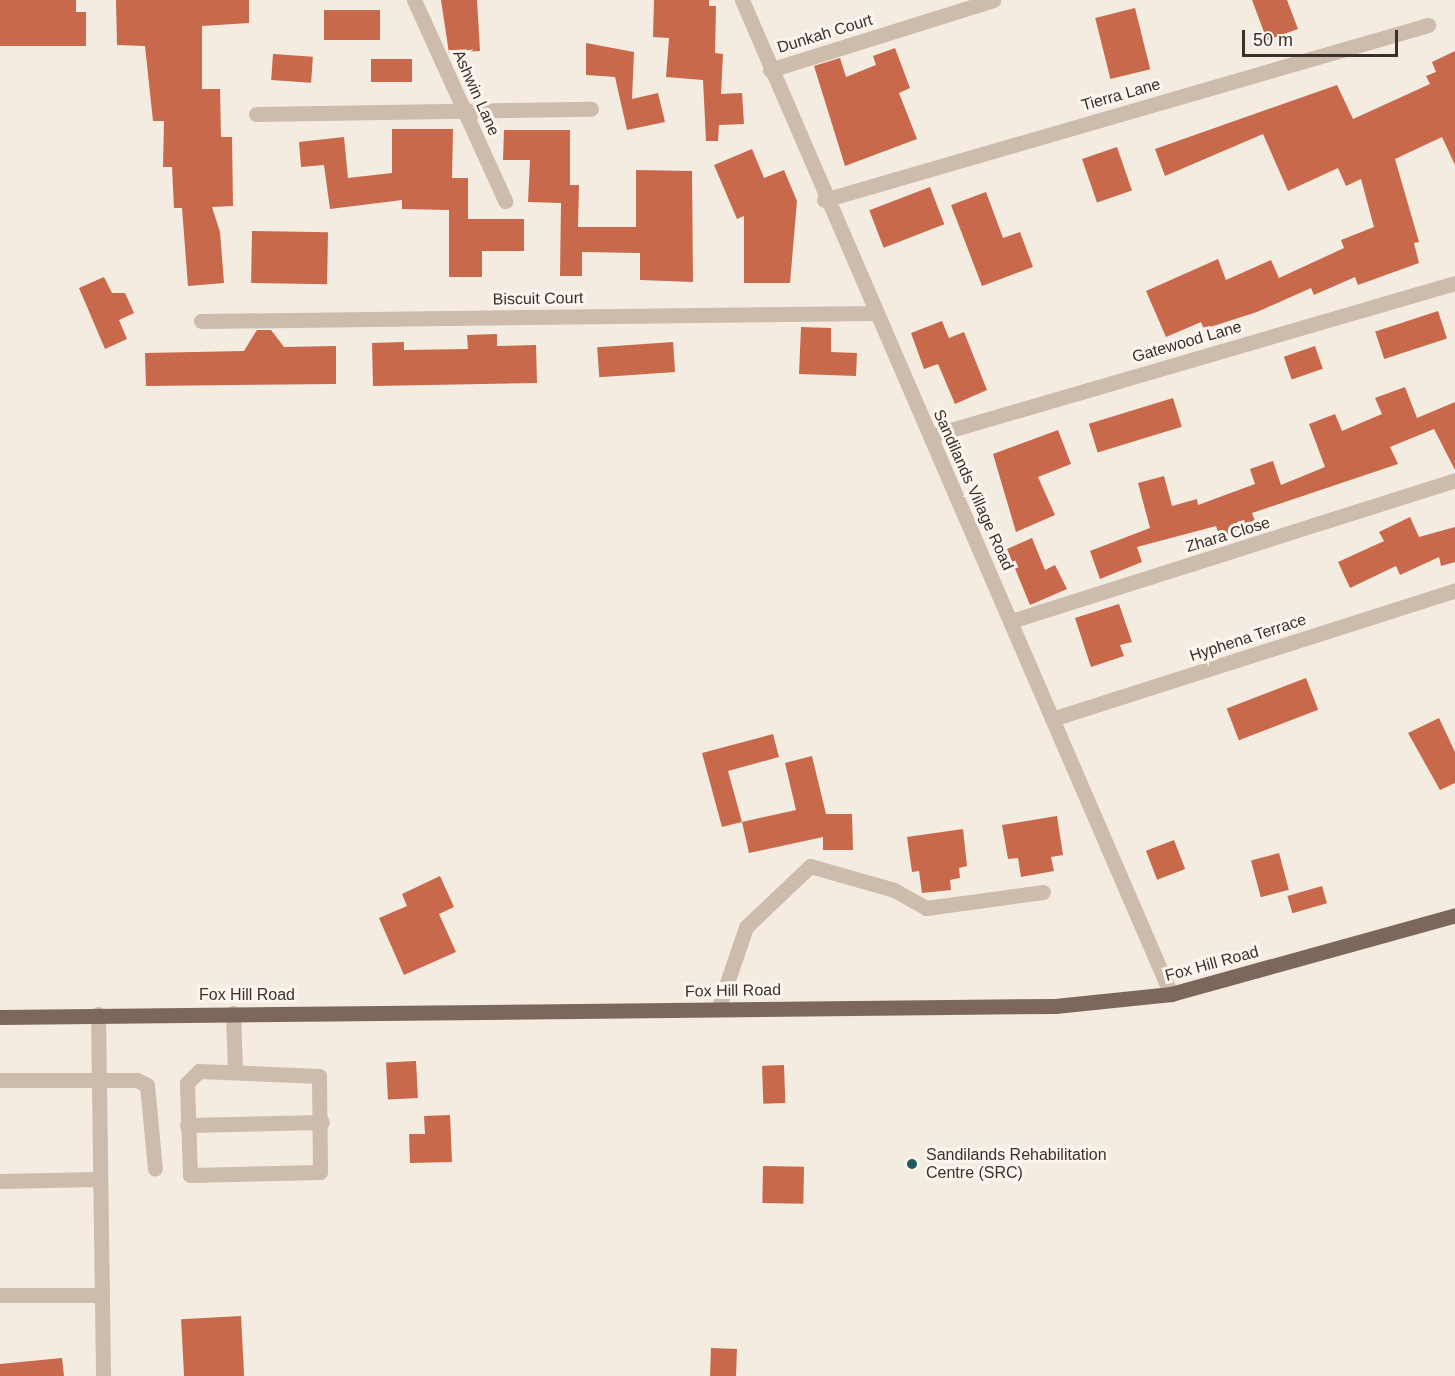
<!DOCTYPE html>
<style>
body{margin:0}
#map{position:relative;width:1455px;height:1376px;overflow:hidden;background:#f4ebe1;font-family:Arial,sans-serif}
div>[style]{position:absolute}
.building>*{inset:0;background:#c8694b;transform-origin:0 0}
.minor>*{height:15px;margin:-7.5px;padding:0 7.5px;transform-origin:7.5px;border-radius:7.5px;background:#cdbbac}
.major>*{height:15px;margin:-7.5px;padding:0 7.5px;transform-origin:7.5px;border-radius:7.5px;background:#7d675c}
.dots>*{width:16px;height:16px;translate:-50% -50%;box-sizing:border-box;border:3px solid #fbf5ee;border-radius:50%}
span{translate:-50% -50%;white-space:nowrap;text-align:center;line-height:1.15;-webkit-text-stroke:6px #fbf5ee;paint-order:stroke}
.street-label{font-size:16px;color:#3b302b}
.poi-label{font-size:16px;color:#3b302b}
.left{translate:0 -50%;text-align:left}
.scale{position:absolute;left:1242px;top:30px;width:156px;height:27px;box-sizing:border-box;border:3px solid #3b302b;border-top:0;padding-left:8px;font-size:18px;line-height:21px;white-space:nowrap;color:#3b302b;-webkit-text-stroke:4px #fbf5ee;paint-order:stroke}
</style>
<div id="map">
<div class="building">
<i style="clip-path:polygon(0 0,76px 0,76px 12px,86px 12px,86px 46px,0 46px)"></i>
<i style="clip-path:polygon(116px 0,249px 0,249px 23px,202px 26px,202px 89px,220px 89px,221px 137px,232px 137px,233px 206px,212px 207px,220px 232px,224px 283px,188px 286px,182px 208px,174px 208px,172px 167px,163px 167px,164px 121px,153px 121px,145px 46px,117px 45px)"></i>
<i style="clip-path:polygon(441px 0,477px 0,480px 51px,449px 53px)"></i>
<i style="clip-path:polygon(654px 0,709px 0,709px 6px,716px 6px,715px 53px,723px 54px,721px 94px,742px 93px,744px 124px,719px 125px,718px 141px,706px 141px,703px 80px,666px 77px,669px 38px,653px 37px)"></i>
<i style="clip-path:polygon(1252px 0,1287px 0,1298px 29px,1267px 40px)"></i>
<i style="left:1135px;top:8px;width:63px;height:41px;rotate:76deg"></i>
<i style="left:380px;top:10px;width:30px;height:56px;rotate:90deg"></i>
<i style="clip-path:polygon(586px 43px,634px 52px,632px 99px,658px 93px,665px 122px,627px 130px,615px 77px,586px 75px)"></i>
<i style="clip-path:polygon(895px 48px,910px 88px,899px 93px,917px 139px,845px 166px,814px 66px,840px 58px,846px 77px,876px 65px,873px 56px)"></i>
<i style="clip-path:polygon(1455px 51px,1455px 165px,1442px 137px,1395px 159px,1419px 242px,1414px 243px,1419px 263px,1358px 285px,1355px 277px,1314px 295px,1311px 288px,1257px 312px,1204px 329px,1201px 322px,1166px 337px,1146px 291px,1218px 259px,1226px 280px,1271px 260px,1279px 278px,1344px 248px,1341px 240px,1374px 227px,1361px 179px,1346px 186px,1338px 168px,1288px 191px,1263px 134px,1165px 176px,1155px 149px,1337px 85px,1353px 119px,1430px 84px,1426px 76px,1436px 72px,1432px 62px)"></i>
<i style="left:273px;top:54px;width:40px;height:26px;rotate:4deg"></i>
<i style="left:371px;top:59px;width:41px;height:23px"></i>
<i style="clip-path:polygon(392px 129px,453px 129px,452px 178px,468px 178px,468px 219px,524px 219px,524px 251px,482px 251px,482px 277px,449px 277px,449px 210px,402px 209px,402px 200px,330px 209px,324px 165px,301px 167px,299px 142px,344px 137px,348px 178px,392px 173px)"></i>
<i style="clip-path:polygon(504px 130px,570px 130px,570px 185px,579px 185px,578px 227px,636px 227px,636px 170px,692px 171px,693px 282px,640px 280px,640px 253px,582px 252px,582px 276px,560px 276px,561px 203px,528px 202px,530px 160px,503px 160px)"></i>
<i style="left:1117px;top:147px;width:46px;height:37px;rotate:71deg"></i>
<i style="clip-path:polygon(752px 149px,764px 178px,784px 170px,797px 201px,790px 283px,744px 283px,744px 216px,737px 219px,714px 165px)"></i>
<i style="left:930px;top:187px;width:40px;height:65px;rotate:69deg"></i>
<i style="clip-path:polygon(986px 192px,1003px 238px,1020px 232px,1033px 267px,982px 286px,951px 205px)"></i>
<i style="left:252px;top:231px;width:76px;height:52px;rotate:1deg"></i>
<i style="clip-path:polygon(104px 277px,112px 293px,125px 293px,134px 313px,119px 320px,127px 339px,105px 349px,79px 288px)"></i>
<i style="left:1438px;top:311px;width:29px;height:66px;rotate:72deg"></i>
<i style="clip-path:polygon(942px 321px,949px 338px,964px 332px,987px 390px,955px 404px,938px 364px,924px 369px,911px 333px)"></i>
<i style="clip-path:polygon(801px 327px,831px 328px,831px 352px,857px 353px,856px 376px,799px 374px)"></i>
<i style="clip-path:polygon(257px 330px,271px 330px,284px 347px,336px 346px,336px 384px,146px 386px,145px 353px,244px 351px)"></i>
<i style="clip-path:polygon(497px 334px,497px 346px,536px 345px,537px 383px,373px 386px,372px 343px,404px 342px,404px 350px,468px 349px,467px 335px)"></i>
<i style="left:673px;top:342px;width:30px;height:76px;rotate:86deg"></i>
<i style="left:1315px;top:346px;width:24px;height:33px;rotate:71deg"></i>
<i style="clip-path:polygon(1405px 387px,1417px 418px,1455px 402px,1455px 470px,1434px 429px,1390px 447px,1398px 464px,1252px 513px,1256px 524px,1220px 537px,1216px 526px,1137px 547px,1142px 562px,1100px 579px,1090px 551px,1150px 528px,1138px 483px,1164px 476px,1172px 506px,1197px 499px,1198px 505px,1255px 484px,1250px 469px,1273px 461px,1281px 485px,1325px 467px,1309px 424px,1335px 414px,1342px 431px,1382px 414px,1375px 398px)"></i>
<i style="left:1173px;top:398px;width:30px;height:88px;rotate:73deg"></i>
<i style="clip-path:polygon(1058px 430px,1071px 464px,1038px 477px,1055px 515px,1016px 532px,993px 454px)"></i>
<i style="clip-path:polygon(1410px 517px,1419px 537px,1455px 527px,1455px 562px,1441px 566px,1439px 557px,1400px 575px,1396px 566px,1350px 588px,1338px 562px,1384px 541px,1379px 532px)"></i>
<i style="clip-path:polygon(1032px 538px,1045px 570px,1055px 565px,1067px 589px,1030px 605px,1007px 549px)"></i>
<i style="clip-path:polygon(1119px 604px,1132px 642px,1120px 645px,1124px 656px,1091px 667px,1075px 618px)"></i>
<i style="left:1306px;top:678px;width:34px;height:85px;rotate:69deg"></i>
<i style="clip-path:polygon(1439px 718px,1455px 752px,1455px 783px,1440px 790px,1408px 733px)"></i>
<i style="clip-path:polygon(773px 734px,779px 757px,728px 771px,742px 822px,722px 827px,702px 753px)"></i>
<i style="clip-path:polygon(812px 756px,826px 814px,852px 814px,853px 850px,823px 850px,823px 837px,749px 853px,742px 822px,796px 810px,785px 763px)"></i>
<i style="clip-path:polygon(1057px 816px,1063px 855px,1051px 857px,1054px 871px,1021px 877px,1018px 858px,1008px 859px,1002px 825px)"></i>
<i style="clip-path:polygon(963px 829px,967px 866px,959px 868px,960px 878px,950px 880px,951px 890px,922px 893px,919px 871px,912px 872px,907px 837px)"></i>
<i style="left:1174px;top:840px;width:31px;height:30px;rotate:69deg"></i>
<i style="left:1279px;top:853px;width:38px;height:29px;rotate:75deg"></i>
<i style="clip-path:polygon(440px 876px,454px 907px,439px 914px,456px 952px,404px 975px,379px 918px,407px 906px,402px 894px)"></i>
<i style="left:1322px;top:886px;width:18px;height:36px;rotate:74deg"></i>
<i style="left:416px;top:1061px;width:37px;height:30px;rotate:87deg"></i>
<i style="left:784px;top:1065px;width:38px;height:22px;rotate:88deg"></i>
<i style="clip-path:polygon(450px 1115px,452px 1162px,410px 1163px,409px 1134px,425px 1134px,424px 1116px)"></i>
<i style="left:763px;top:1166px;width:41px;height:37px;rotate:1deg"></i>
<i style="left:241px;top:1316px;width:60px;height:60px;rotate:87deg"></i>
<i style="left:711px;top:1348px;width:26px;height:28px;rotate:2deg"></i>
<i style="clip-path:polygon(62px 1358px,64px 1376px,0 1376px,0 1364px)"></i>
</div>
<div class="minor">
<i style="left:414px;top:0;width:221px;rotate:65.6deg"></i>
<i style="left:742px;top:0;width:1083px;rotate:66.66deg"></i>
<i style="left:770px;top:70px;width:234px;rotate:-17.4deg"></i>
<i style="left:256px;top:114px;width:335px;rotate:-0.9deg"></i>
<i style="left:824px;top:200px;width:629px;rotate:-16.16deg"></i>
<i style="left:201px;top:321px;width:675px;rotate:-0.68deg"></i>
<i style="left:930px;top:436px;width:547px;rotate:-16.25deg"></i>
<i style="left:1011px;top:621px;width:466px;rotate:-17.6deg"></i>
<i style="left:1052px;top:719px;width:423px;rotate:-17.7deg"></i>
<i style="left:718px;top:1009px;width:87px;rotate:-71.1deg"></i>
<i style="left:746px;top:927px;width:88px;rotate:-43.6deg"></i>
<i style="left:810px;top:866px;width:87px;rotate:15.9deg"></i>
<i style="left:894px;top:890px;width:37px;rotate:29deg"></i>
<i style="left:926px;top:908px;width:118px;rotate:-7.8deg"></i>
<i style="left:233px;top:1013px;width:58px;rotate:88deg"></i>
<i style="left:98px;top:1014px;width:362px;rotate:89.2deg"></i>
<i style="left:199px;top:1071px;width:120px;rotate:2.4deg"></i>
<i style="left:319px;top:1076px;width:96px;rotate:89.4deg"></i>
<i style="left:320px;top:1172px;width:130px;rotate:178.7deg"></i>
<i style="left:190px;top:1175px;width:92px;rotate:-91.9deg"></i>
<i style="left:187px;top:1083px;width:17px;rotate:-45deg"></i>
<i style="left:0;top:1080px;width:137px"></i>
<i style="left:137px;top:1080px;width:11px;rotate:27deg"></i>
<i style="left:147px;top:1085px;width:84px;rotate:84.6deg"></i>
<i style="left:187px;top:1125px;width:135px;rotate:-1.3deg"></i>
<i style="left:0;top:1181px;width:99px;rotate:-1.2deg"></i>
<i style="left:0;top:1295px;width:100px"></i>
</div>
<div class="major">
<i style="left:0;top:1017px;width:1055px;rotate:-0.6deg"></i>
<i style="left:1055px;top:1006px;width:117px;rotate:-5.9deg"></i>
<i style="left:1171px;top:994px;width:295px;rotate:-15.5deg"></i>
</div>
<div class="dots">
<i style="left:912px;top:1164px;background:#1f5a5e"></i>
</div>
<div class="street-label">
<span style="left:825px;top:34px;rotate:-17deg">Dunkah Court</span>
<span style="left:476px;top:93px;rotate:66deg">Ashwin Lane</span>
<span style="left:1121px;top:95px;rotate:-16deg">Tierra Lane</span>
<span style="left:538px;top:299px;rotate:-1deg">Biscuit Court</span>
<span style="left:1187px;top:342px;rotate:-16deg">Gatewood Lane</span>
<span style="left:973px;top:490px;rotate:66deg">Sandilands Village Road</span>
<span style="left:1228px;top:535px;rotate:-17deg">Zhara Close</span>
<span style="left:1248px;top:638px;rotate:-18deg">Hyphena Terrace</span>
<span style="left:1212px;top:964px;rotate:-15deg">Fox Hill Road</span>
<span style="left:733px;top:991px;rotate:-1deg">Fox Hill Road</span>
<span style="left:247px;top:995px">Fox Hill Road</span>
</div>
<div class="poi-label">
<span class="left" style="left:926px;top:1164px">Sandilands Rehabilitation<br>Centre (SRC)</span>
</div>
<div class="scale">50 m</div>
</div>
